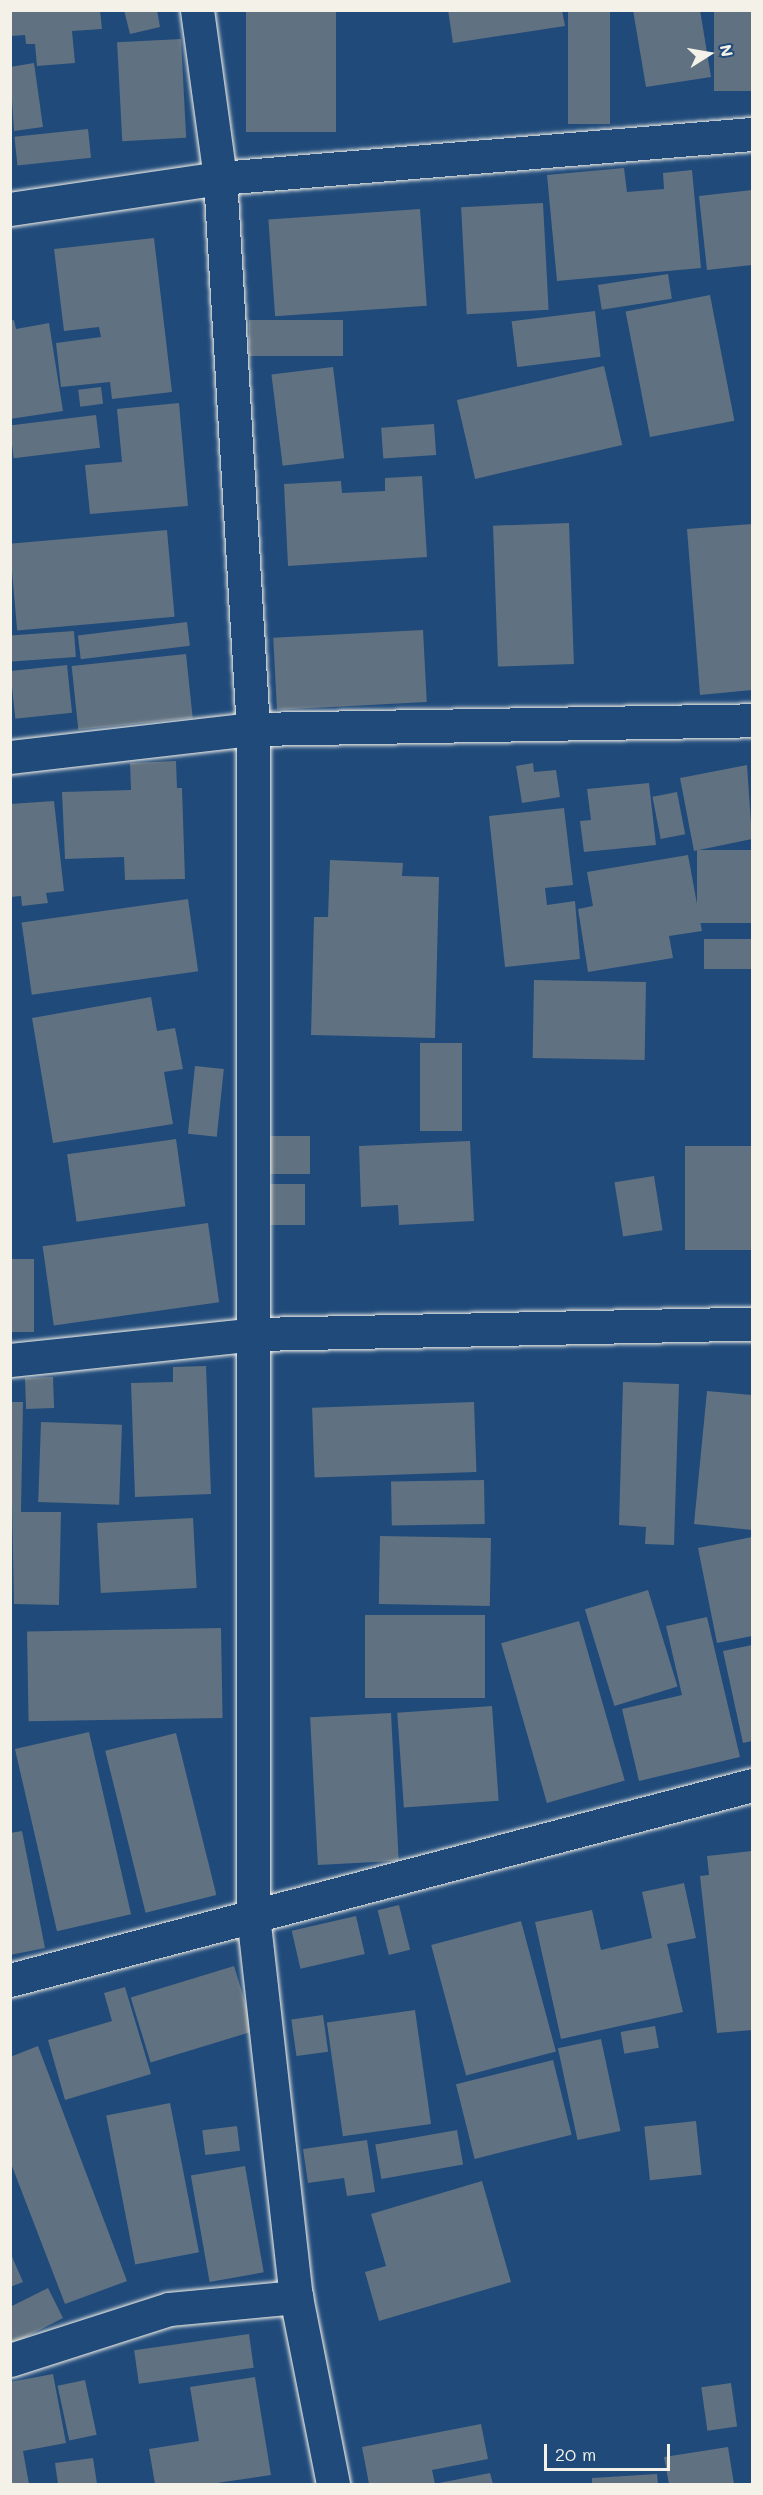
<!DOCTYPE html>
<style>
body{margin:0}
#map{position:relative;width:763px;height:2495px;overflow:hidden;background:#1f4a7a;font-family:Mali,sans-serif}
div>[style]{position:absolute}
.building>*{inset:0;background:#607181;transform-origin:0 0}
.roads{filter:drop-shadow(0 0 2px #f4f1e8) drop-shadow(0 0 2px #f4f1e8)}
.minor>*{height:33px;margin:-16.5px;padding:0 16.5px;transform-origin:16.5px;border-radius:16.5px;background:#1f4a7a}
span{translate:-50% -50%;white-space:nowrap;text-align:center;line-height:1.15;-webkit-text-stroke:6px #1f4a7a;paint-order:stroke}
.frame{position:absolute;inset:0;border:12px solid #f4f1e8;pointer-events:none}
.north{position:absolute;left:679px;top:24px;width:60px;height:60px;-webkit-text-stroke:4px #1f4a7a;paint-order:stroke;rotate:79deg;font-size:16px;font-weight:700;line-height:24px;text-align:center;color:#f4f1e8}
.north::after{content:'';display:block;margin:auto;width:21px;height:27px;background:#f4f1e8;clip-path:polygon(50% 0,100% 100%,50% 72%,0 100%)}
.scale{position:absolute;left:544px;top:2444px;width:126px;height:27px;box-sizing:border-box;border:3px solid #f4f1e8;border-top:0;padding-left:8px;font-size:18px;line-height:21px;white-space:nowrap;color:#f4f1e8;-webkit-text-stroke:4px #1f4a7a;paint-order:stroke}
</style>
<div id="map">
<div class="building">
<i style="clip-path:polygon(10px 10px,100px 10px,102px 29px,72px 31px,75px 63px,37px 66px,35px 44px,26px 44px,25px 35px,11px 36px)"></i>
<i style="clip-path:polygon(124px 10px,157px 10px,160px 27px,130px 34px)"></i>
<i style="left:246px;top:10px;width:90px;height:122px"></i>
<i style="clip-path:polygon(448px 10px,562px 10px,565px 26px,453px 43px)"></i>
<i style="left:568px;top:10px;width:42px;height:114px"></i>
<i style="clip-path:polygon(633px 10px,700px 10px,711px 77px,646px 87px)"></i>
<i style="left:714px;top:10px;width:38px;height:81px"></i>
<i style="left:181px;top:39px;width:99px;height:64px;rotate:87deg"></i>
<i style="clip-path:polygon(34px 63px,43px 127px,14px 131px,10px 67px)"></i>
<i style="left:88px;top:129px;width:29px;height:74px;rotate:84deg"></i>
<i style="clip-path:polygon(624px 168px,627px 192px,664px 189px,663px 173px,692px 170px,701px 268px,557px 281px,547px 175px)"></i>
<i style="clip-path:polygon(752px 190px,752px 265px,707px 270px,699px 196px)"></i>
<i style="left:543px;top:203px;width:107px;height:82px;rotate:87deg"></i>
<i style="left:420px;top:209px;width:97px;height:152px;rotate:86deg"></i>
<i style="clip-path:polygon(154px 238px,172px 392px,112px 399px,110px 382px,61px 387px,56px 343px,101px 337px,99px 327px,64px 331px,54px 249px)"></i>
<i style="left:668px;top:274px;width:25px;height:71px;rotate:81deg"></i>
<i style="left:710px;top:295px;width:128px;height:86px;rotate:79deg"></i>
<i style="left:595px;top:311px;width:46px;height:84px;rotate:83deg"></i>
<i style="clip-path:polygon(14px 320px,16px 329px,49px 323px,63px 411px,10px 419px,10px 321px)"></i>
<i style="left:343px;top:320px;width:36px;height:94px;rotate:90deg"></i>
<i style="left:604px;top:366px;width:81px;height:151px;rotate:77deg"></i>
<i style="left:333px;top:367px;width:92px;height:62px;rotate:83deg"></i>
<i style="left:101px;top:387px;width:17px;height:23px;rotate:83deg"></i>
<i style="clip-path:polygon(179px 403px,188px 506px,90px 514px,85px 465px,122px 462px,117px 409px)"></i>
<i style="left:96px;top:415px;width:33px;height:87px;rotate:83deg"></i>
<i style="left:434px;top:424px;width:31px;height:53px;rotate:86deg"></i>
<i style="clip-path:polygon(422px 476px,427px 557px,288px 566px,284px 484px,341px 481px,342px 493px,385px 491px,385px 478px)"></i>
<i style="left:569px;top:523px;width:141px;height:76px;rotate:88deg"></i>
<i style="clip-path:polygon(752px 524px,752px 690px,700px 695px,687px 529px)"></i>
<i style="left:167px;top:530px;width:87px;height:158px;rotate:85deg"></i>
<i style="left:187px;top:622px;width:24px;height:110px;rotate:83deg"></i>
<i style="left:423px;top:630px;width:72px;height:150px;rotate:87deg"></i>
<i style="left:74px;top:631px;width:26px;height:64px;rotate:86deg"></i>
<i style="left:186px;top:654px;width:64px;height:115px;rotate:84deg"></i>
<i style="left:67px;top:665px;width:48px;height:57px;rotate:84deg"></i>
<i style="clip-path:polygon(176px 761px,177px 788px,182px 788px,185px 879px,125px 880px,124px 857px,65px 859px,62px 792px,131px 790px,130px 763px)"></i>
<i style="clip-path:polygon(533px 763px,534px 772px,556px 770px,560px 797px,522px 803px,516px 766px)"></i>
<i style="clip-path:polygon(747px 765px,752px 839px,694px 851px,680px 778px)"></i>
<i style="clip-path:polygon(649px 783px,656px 845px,584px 852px,580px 821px,591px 820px,587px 789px)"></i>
<i style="left:677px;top:792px;width:43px;height:25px;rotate:79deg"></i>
<i style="clip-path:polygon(54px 801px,64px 891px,46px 893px,48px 903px,22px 906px,21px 896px,10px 897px,10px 804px)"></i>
<i style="clip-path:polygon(564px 808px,573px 885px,545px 888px,547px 905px,575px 901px,580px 959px,505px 967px,489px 816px)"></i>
<i style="left:752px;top:850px;width:73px;height:55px;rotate:90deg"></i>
<i style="clip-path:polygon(688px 855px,702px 931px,669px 936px,673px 958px,588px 972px,578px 909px,593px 906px,587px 872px)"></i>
<i style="clip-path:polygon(330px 860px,403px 863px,402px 876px,439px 877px,435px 1038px,311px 1035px,314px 917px,328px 917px)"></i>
<i style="left:188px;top:899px;width:73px;height:168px;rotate:82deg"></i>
<i style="left:752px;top:939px;width:30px;height:48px;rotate:90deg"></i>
<i style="left:534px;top:980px;width:112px;height:78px;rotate:1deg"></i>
<i style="clip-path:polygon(151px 997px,157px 1031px,175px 1028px,183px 1069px,164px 1072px,173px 1124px,53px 1143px,32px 1018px)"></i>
<i style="left:420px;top:1043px;width:42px;height:88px"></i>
<i style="left:195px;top:1066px;width:29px;height:68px;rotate:6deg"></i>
<i style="left:269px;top:1136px;width:41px;height:38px"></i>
<i style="left:176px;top:1139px;width:68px;height:110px;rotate:82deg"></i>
<i style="clip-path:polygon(470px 1141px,474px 1221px,399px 1225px,398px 1205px,361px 1207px,359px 1146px)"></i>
<i style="left:752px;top:1146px;width:104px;height:67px;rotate:90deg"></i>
<i style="left:654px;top:1176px;width:55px;height:40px;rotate:81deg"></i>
<i style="left:270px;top:1184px;width:35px;height:41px"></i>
<i style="left:208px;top:1223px;width:80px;height:167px;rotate:82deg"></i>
<i style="left:10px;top:1259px;width:24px;height:73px"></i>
<i style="clip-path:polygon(206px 1366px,211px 1494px,135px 1497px,131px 1383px,173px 1382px,173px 1367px)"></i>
<i style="left:53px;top:1377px;width:31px;height:28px;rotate:88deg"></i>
<i style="clip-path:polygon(623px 1382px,679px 1384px,674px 1545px,645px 1544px,646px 1527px,619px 1525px)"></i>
<i style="clip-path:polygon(707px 1391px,752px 1395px,752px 1530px,694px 1524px)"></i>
<i style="clip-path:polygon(10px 1402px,23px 1402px,21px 1512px,61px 1512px,59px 1605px,14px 1604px)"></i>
<i style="left:474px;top:1402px;width:70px;height:162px;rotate:88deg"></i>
<i style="left:41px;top:1422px;width:81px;height:80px;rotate:2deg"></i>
<i style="left:484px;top:1480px;width:44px;height:93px;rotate:89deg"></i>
<i style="left:193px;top:1518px;width:70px;height:96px;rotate:87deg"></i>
<i style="left:380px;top:1536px;width:111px;height:68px;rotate:1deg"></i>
<i style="clip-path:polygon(752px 1537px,752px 1636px,717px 1643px,698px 1548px)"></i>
<i style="left:648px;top:1590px;width:101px;height:66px;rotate:73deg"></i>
<i style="left:365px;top:1615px;width:120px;height:83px"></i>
<i style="clip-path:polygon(707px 1617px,740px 1757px,639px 1781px,622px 1709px,682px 1695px,666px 1626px)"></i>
<i style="left:579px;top:1621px;width:166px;height:81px;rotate:74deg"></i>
<i style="left:221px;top:1628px;width:90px;height:194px;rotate:89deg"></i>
<i style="clip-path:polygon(752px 1645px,752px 1741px,743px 1743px,723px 1651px)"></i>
<i style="left:492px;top:1706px;width:95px;height:95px;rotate:86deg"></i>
<i style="left:391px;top:1713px;width:148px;height:81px;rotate:87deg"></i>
<i style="left:89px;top:1732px;width:187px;height:76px;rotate:77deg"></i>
<i style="left:176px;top:1733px;width:167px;height:73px;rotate:76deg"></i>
<i style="clip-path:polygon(22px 1831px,45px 1948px,10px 1955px,10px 1833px)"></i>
<i style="clip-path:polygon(752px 1851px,752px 2030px,717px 2033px,700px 1876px,709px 1875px,707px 1856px)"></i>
<i style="clip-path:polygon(684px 1883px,696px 1938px,667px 1944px,683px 2012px,561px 2039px,535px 1922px,592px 1910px,601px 1950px,652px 1938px,642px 1892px)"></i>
<i style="left:399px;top:1905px;width:46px;height:22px;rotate:76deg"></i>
<i style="left:356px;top:1916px;width:39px;height:66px;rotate:77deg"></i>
<i style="left:521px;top:1921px;width:135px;height:93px;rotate:75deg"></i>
<i style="left:234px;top:1966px;width:68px;height:108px;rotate:73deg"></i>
<i style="clip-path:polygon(125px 1987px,151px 2074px,65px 2100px,48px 2040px,112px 2021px,104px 1993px)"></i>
<i style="left:415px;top:2010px;width:115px;height:89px;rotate:82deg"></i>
<i style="left:323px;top:2015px;width:37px;height:32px;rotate:82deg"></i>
<i style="left:655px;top:2026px;width:22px;height:35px;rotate:80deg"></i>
<i style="left:601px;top:2039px;width:94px;height:44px;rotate:78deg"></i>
<i style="clip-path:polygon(38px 2046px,127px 2281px,65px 2304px,10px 2161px,10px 2057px)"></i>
<i style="left:553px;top:2060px;width:77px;height:100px;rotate:76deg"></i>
<i style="left:170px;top:2103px;width:152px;height:65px;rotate:79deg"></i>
<i style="left:696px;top:2121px;width:54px;height:52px;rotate:84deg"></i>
<i style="left:237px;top:2126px;width:25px;height:35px;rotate:83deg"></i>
<i style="left:457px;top:2130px;width:35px;height:83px;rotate:80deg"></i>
<i style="clip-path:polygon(367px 2140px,375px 2192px,347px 2196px,344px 2178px,308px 2183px,303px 2149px)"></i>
<i style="left:245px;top:2166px;width:108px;height:55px;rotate:80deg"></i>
<i style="clip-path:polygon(482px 2181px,511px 2282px,379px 2321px,365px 2272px,386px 2266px,371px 2214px)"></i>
<i style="clip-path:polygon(10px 2252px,23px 2282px,10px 2287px)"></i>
<i style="clip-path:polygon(48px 2288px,63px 2318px,10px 2345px,10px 2307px)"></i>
<i style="left:249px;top:2334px;width:34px;height:116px;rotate:82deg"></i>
<i style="clip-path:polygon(53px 2374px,66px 2443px,23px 2451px,29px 2484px,10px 2484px,10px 2382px)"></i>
<i style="clip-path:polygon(255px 2377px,271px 2475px,210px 2484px,155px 2484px,149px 2449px,199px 2441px,190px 2387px)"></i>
<i style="left:85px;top:2380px;width:56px;height:28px;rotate:78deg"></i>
<i style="left:731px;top:2383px;width:44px;height:30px;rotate:82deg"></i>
<i style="clip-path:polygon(481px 2424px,488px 2459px,432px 2470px,435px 2484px,369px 2484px,362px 2447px)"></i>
<i style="clip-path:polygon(728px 2447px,734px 2484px,669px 2484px,664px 2457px)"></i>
<i style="clip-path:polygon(93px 2458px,97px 2484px,58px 2484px,55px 2463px)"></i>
<i style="clip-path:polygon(490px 2473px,493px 2484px,439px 2484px,439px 2483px)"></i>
<i style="clip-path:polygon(657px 2474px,658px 2484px,592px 2484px,592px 2478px)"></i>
</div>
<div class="roads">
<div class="minor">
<i style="left:197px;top:10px;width:170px;rotate:82.2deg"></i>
<i style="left:220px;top:178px;width:552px;rotate:86.57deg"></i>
<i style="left:253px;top:729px;width:1186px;rotate:90deg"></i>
<i style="left:253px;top:1915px;width:384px;rotate:83.6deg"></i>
<i style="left:296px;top:2297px;width:191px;rotate:78.8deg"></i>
<i style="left:10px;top:209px;width:212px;rotate:-8.4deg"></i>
<i style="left:220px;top:178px;width:534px;rotate:-4.73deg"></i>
<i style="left:10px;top:757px;width:245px;rotate:-6.6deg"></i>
<i style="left:253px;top:729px;width:499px;rotate:-1deg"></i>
<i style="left:10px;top:1360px;width:247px;rotate:-6deg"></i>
<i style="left:256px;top:1334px;width:496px;rotate:-1.2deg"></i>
<i style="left:10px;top:1980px;width:767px;rotate:-14.72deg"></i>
<i style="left:10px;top:2360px;width:167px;rotate:-17.8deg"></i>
<i style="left:169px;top:2309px;width:128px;rotate:-5.4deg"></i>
</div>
</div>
<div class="frame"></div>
<div class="north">N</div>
<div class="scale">20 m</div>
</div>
